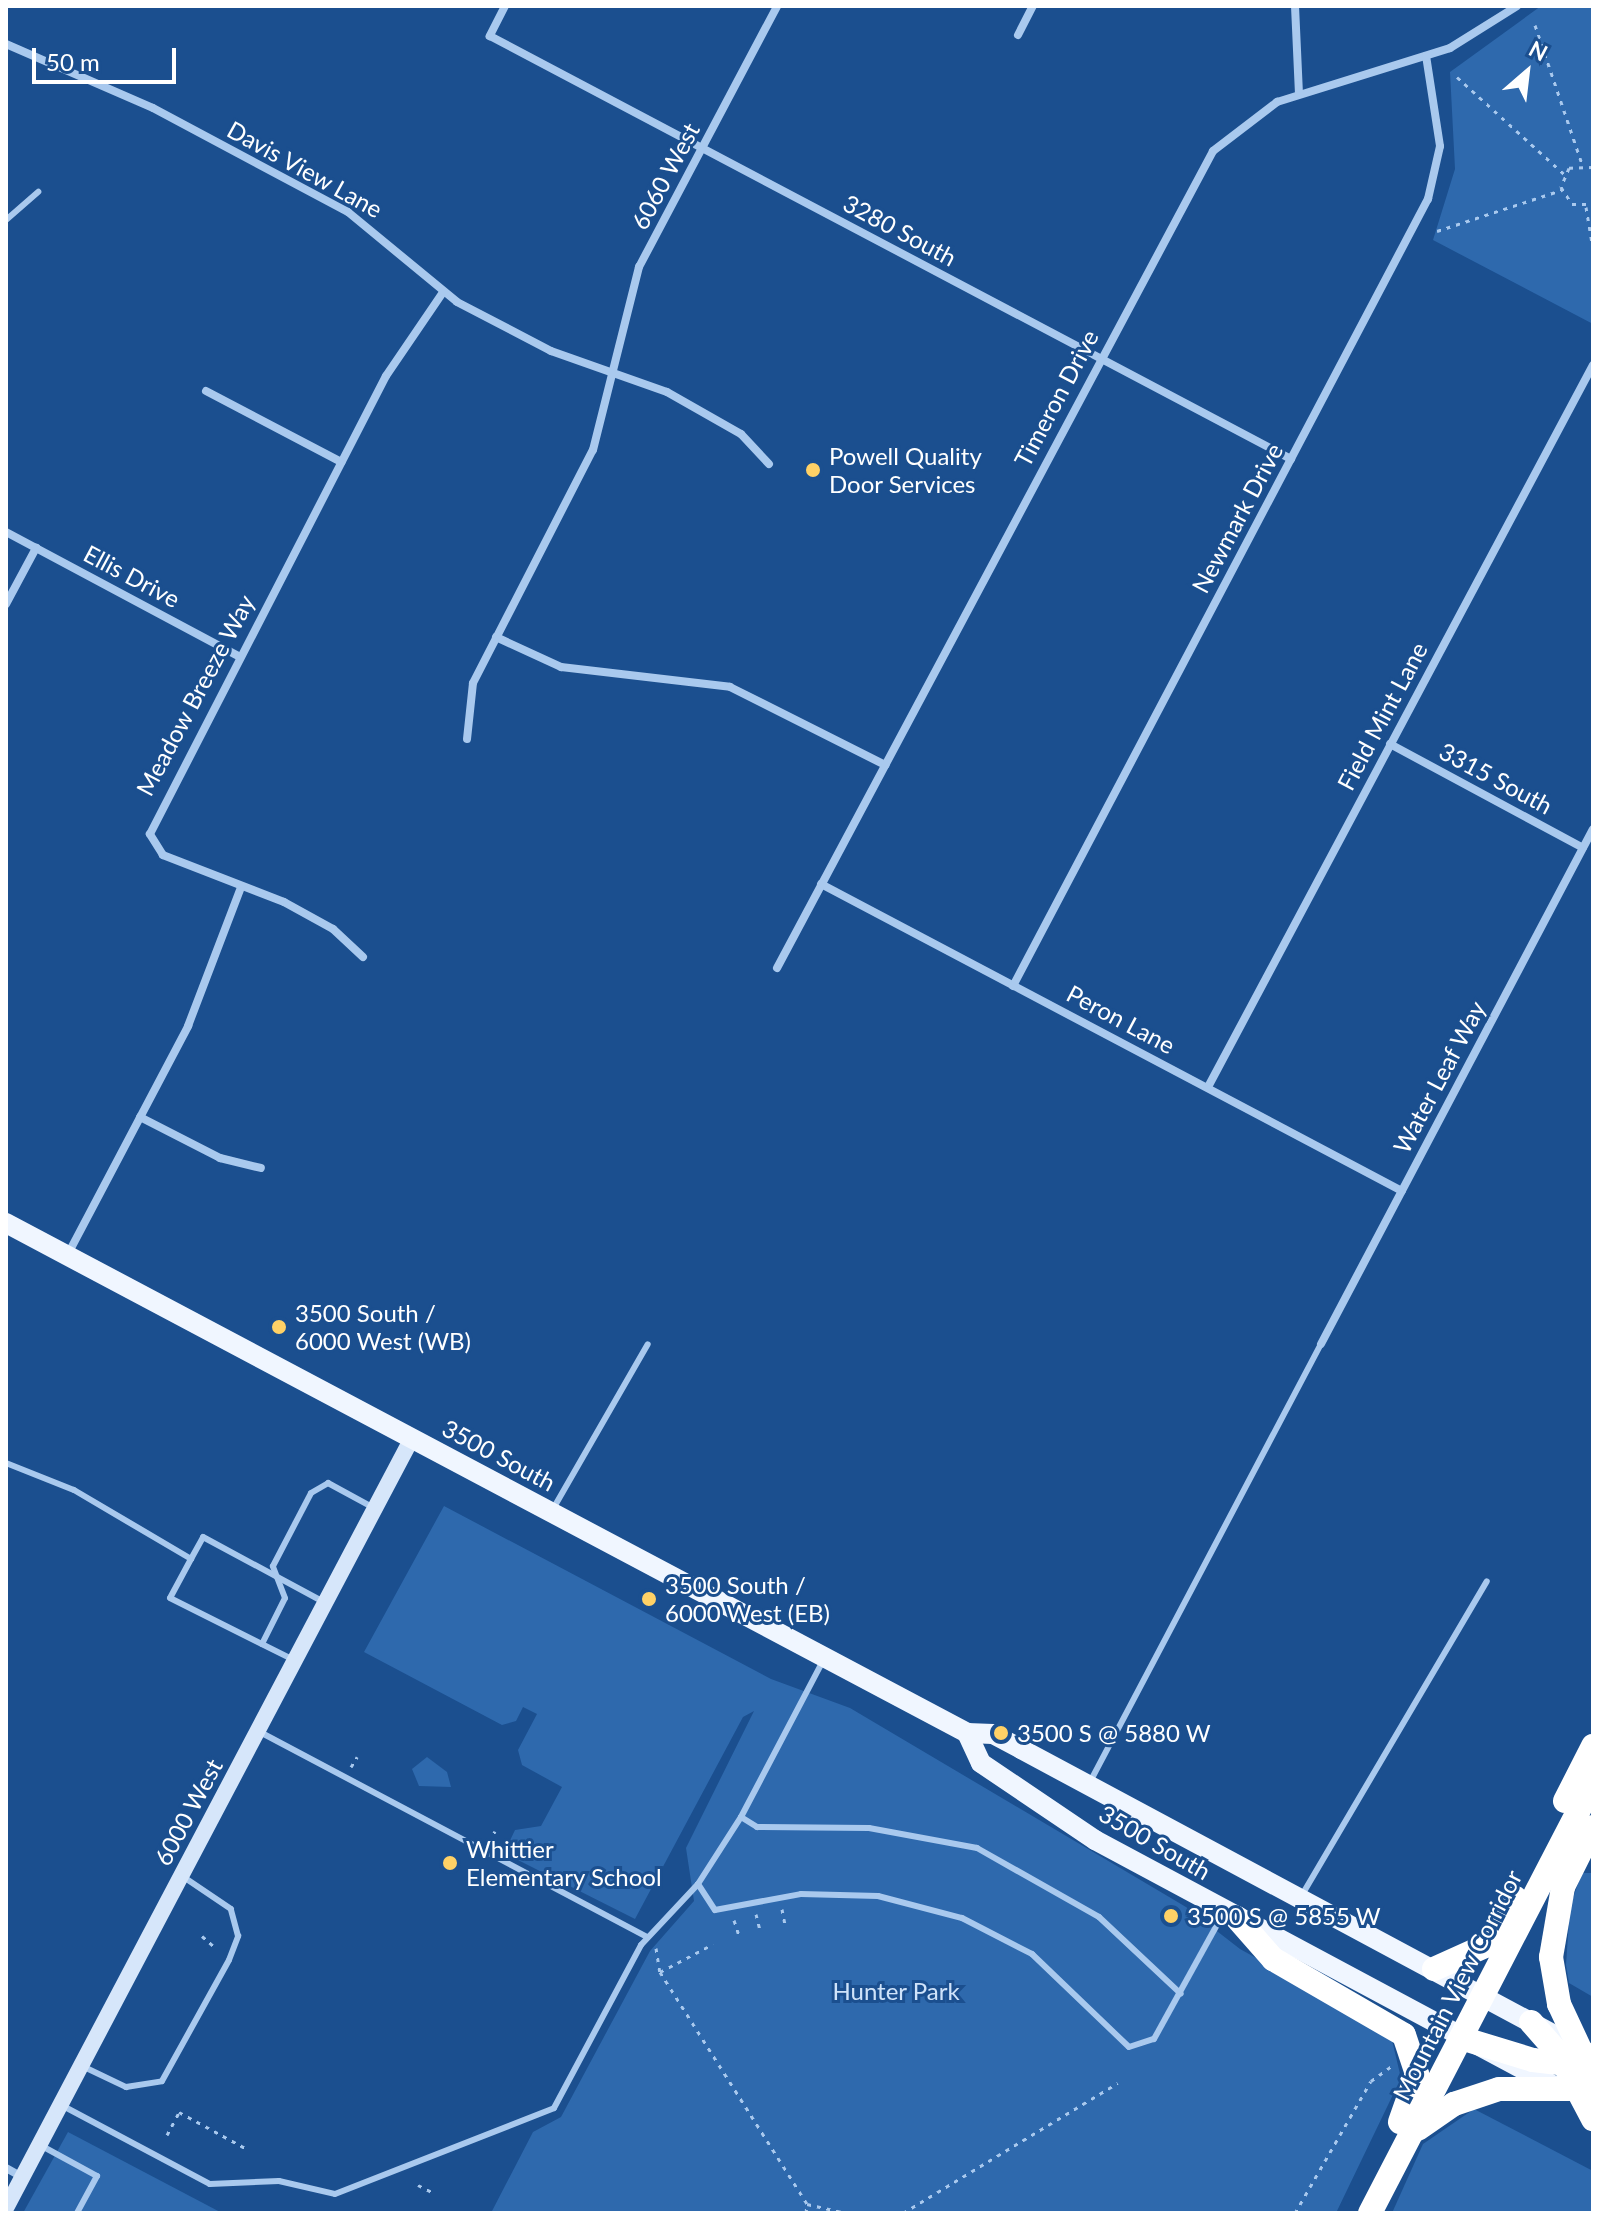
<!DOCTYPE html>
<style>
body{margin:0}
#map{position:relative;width:1599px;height:2219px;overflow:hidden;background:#1b4f8f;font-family:Lato,sans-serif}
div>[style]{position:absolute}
.green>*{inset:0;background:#2e69ad}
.path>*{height:3px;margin-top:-1.5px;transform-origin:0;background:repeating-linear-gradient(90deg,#a9c9ee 0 4px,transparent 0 10px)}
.lane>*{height:6px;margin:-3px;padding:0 3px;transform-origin:3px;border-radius:3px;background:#a9c9ee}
.street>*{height:8px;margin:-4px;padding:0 4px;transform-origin:4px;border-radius:4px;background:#a9c9ee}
.secondary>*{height:16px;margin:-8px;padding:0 8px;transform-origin:8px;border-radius:8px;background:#d6e6fa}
.primary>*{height:20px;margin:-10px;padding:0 10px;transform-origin:10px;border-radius:10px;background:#f0f6ff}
.highway>*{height:24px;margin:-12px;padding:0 12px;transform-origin:12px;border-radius:12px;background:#fff}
.dots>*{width:22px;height:22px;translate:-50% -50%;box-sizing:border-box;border:4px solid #1b4f8f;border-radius:50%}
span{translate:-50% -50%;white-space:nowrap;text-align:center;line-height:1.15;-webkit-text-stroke:6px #1b4f8f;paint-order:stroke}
.street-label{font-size:24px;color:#fff}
.poi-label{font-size:24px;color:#fff}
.left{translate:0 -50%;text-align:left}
.park-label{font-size:24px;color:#cfe3fa}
.frame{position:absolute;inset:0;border:8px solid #fff;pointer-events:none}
.north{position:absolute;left:1487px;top:32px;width:80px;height:80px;-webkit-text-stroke:6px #1b4f8f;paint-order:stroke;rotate:28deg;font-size:22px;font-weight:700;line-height:32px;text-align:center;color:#fff}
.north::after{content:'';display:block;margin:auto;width:28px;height:36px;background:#fff;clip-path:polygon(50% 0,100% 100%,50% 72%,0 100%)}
.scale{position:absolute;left:32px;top:48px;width:144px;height:36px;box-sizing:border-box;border:4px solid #fff;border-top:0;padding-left:10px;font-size:24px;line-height:28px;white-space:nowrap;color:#fff;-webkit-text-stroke:6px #1b4f8f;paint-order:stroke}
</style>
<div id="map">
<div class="green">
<i style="clip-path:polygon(1541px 6px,1593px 6px,1593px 324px,1433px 240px,1455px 169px,1450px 72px)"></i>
<i style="clip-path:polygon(444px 1506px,771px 1679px,850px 1708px,1186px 1907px,1240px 1949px,1390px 2032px,1401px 2078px,1336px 2213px,491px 2213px,533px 2132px,561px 2117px,650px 1951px,694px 1901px,686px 1848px,754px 1711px,743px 1717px,635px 1919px,504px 1853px,515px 1830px,541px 1826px,562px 1787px,522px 1765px,518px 1750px,537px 1714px,523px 1707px,516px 1721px,502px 1725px,364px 1652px)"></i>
<i style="clip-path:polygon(427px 1757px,447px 1772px,451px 1787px,419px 1786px,412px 1769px)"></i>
<i style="clip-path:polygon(1582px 1873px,1593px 1873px,1593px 1997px,1569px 1983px,1566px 1965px,1570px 1906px)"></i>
<i style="clip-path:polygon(1474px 2109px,1593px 2171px,1593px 2213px,1392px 2213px,1423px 2144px)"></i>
<i style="clip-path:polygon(68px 2132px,222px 2213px,23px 2213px)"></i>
</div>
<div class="path">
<i style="left:1535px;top:25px;width:147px;rotate:71.3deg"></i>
<i style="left:1457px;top:77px;width:144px;rotate:42.2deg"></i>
<i style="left:1593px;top:167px;width:24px;rotate:178deg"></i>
<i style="left:1569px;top:168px;width:21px;rotate:113deg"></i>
<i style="left:1561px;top:187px;width:20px;rotate:57deg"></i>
<i style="left:1572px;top:204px;width:21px"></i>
<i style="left:1586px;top:207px;width:43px;rotate:80.5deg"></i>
<i style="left:1437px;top:231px;width:132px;rotate:-18.2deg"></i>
<i style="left:351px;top:1767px;width:12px;rotate:-59deg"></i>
<i style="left:490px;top:1842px;width:12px;rotate:-66deg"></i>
<i style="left:782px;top:1909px;width:16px;rotate:79deg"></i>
<i style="left:756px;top:1914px;width:16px;rotate:76deg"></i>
<i style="left:734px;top:1920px;width:16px;rotate:72deg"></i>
<i style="left:202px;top:1936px;width:18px;rotate:41deg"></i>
<i style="left:656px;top:1948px;width:24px;rotate:81deg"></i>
<i style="left:660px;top:1972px;width:275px;rotate:57.6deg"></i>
<i style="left:660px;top:1972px;width:60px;rotate:-27.8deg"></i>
<i style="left:167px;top:2135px;width:26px;rotate:-62deg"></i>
<i style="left:179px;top:2112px;width:75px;rotate:28.6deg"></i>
<i style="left:418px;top:2185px;width:18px;rotate:27deg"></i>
<i style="left:806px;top:2213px;width:9px;rotate:-84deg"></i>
<i style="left:807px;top:2204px;width:39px;rotate:13deg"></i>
<i style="left:903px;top:2213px;width:251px;rotate:-31.2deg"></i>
<i style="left:1295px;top:2213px;width:152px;rotate:-60.1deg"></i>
<i style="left:1371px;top:2081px;width:27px;rotate:-36deg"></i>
</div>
<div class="lane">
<i style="left:6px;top:220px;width:43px;rotate:-41.2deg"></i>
<i style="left:6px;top:1463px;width:73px;rotate:21.7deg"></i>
<i style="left:74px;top:1490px;width:136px;rotate:30.5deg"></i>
<i style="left:191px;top:1559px;width:44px;rotate:118.3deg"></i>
<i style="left:170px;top:1598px;width:136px;rotate:26.6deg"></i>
<i style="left:553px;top:1509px;width:190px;rotate:-60.1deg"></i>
<i style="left:191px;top:1559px;width:25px;rotate:-61deg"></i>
<i style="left:203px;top:1537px;width:135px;rotate:28.3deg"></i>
<i style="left:262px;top:1644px;width:51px;rotate:-63.4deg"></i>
<i style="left:285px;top:1598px;width:34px;rotate:-111deg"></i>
<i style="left:273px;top:1566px;width:82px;rotate:-62.5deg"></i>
<i style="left:311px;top:1493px;width:20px;rotate:-30deg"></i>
<i style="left:328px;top:1483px;width:50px;rotate:28.6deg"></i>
<i style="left:258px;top:1731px;width:440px;rotate:27.9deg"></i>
<i style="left:1090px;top:1782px;width:495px;rotate:-62.2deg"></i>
<i style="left:741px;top:1817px;width:19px;rotate:32deg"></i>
<i style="left:757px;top:1827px;width:112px;rotate:0.5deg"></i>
<i style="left:869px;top:1828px;width:110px;rotate:10.5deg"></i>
<i style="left:977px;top:1848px;width:140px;rotate:29.5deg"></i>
<i style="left:1099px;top:1917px;width:112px;rotate:43.2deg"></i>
<i style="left:698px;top:1884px;width:31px;rotate:57deg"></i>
<i style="left:715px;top:1910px;width:87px;rotate:-10.5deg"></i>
<i style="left:801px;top:1894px;width:77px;rotate:1.5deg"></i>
<i style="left:878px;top:1896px;width:87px;rotate:14.7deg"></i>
<i style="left:962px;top:1918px;width:79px;rotate:27.2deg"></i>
<i style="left:1032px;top:1954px;width:134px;rotate:43.8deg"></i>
<i style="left:1129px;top:2047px;width:26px;rotate:-18deg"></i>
<i style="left:1154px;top:2039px;width:145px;rotate:-61.1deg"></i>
<i style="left:1302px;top:1895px;width:364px;rotate:-59.5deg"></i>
<i style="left:82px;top:2066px;width:49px;rotate:25.5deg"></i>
<i style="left:126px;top:2087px;width:36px;rotate:-9deg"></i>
<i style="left:162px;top:2081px;width:138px;rotate:-61deg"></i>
<i style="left:229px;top:1960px;width:26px;rotate:-69deg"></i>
<i style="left:238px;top:1936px;width:28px;rotate:-105deg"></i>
<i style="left:231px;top:1909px;width:59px;rotate:-146deg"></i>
<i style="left:63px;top:2106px;width:166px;rotate:28deg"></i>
<i style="left:210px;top:2184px;width:69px;rotate:-2.5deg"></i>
<i style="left:279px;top:2181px;width:57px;rotate:13.1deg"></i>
<i style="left:335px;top:2194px;width:235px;rotate:-21.4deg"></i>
<i style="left:554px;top:2108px;width:185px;rotate:-61.9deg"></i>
<i style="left:641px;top:1945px;width:83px;rotate:-46.9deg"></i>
<i style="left:698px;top:1884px;width:80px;rotate:-57.3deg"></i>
<i style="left:741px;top:1817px;width:176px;rotate:-62.3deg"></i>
<i style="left:40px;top:2145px;width:65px;rotate:28.5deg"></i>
<i style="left:97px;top:2176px;width:42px;rotate:118.4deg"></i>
</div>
<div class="street">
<i style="left:505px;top:6px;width:34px;rotate:117deg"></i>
<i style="left:490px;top:36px;width:906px;rotate:27.84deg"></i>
<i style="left:1295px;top:6px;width:88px;rotate:87.4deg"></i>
<i style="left:1018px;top:35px;width:33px;rotate:-63deg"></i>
<i style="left:6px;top:44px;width:160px;rotate:23.5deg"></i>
<i style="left:153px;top:108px;width:221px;rotate:28.1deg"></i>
<i style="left:348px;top:212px;width:141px;rotate:39.5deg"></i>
<i style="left:457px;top:302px;width:106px;rotate:27.5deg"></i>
<i style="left:551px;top:351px;width:123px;rotate:19.5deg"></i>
<i style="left:667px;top:392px;width:85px;rotate:29.6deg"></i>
<i style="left:741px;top:434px;width:41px;rotate:47deg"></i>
<i style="left:206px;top:391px;width:153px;rotate:27.7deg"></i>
<i style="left:6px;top:532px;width:263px;rotate:28.1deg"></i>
<i style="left:6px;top:604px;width:64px;rotate:-61.8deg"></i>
<i style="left:496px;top:637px;width:72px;rotate:24.8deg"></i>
<i style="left:561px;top:667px;width:170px;rotate:6.7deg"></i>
<i style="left:730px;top:687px;width:174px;rotate:26.7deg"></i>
<i style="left:467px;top:739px;width:56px;rotate:-83.9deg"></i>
<i style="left:473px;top:683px;width:262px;rotate:-62.8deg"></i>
<i style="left:593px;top:450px;width:189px;rotate:-75.9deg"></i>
<i style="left:639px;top:267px;width:295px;rotate:-62.1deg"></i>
<i style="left:1390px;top:744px;width:219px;rotate:28.3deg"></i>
<i style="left:821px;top:884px;width:657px;rotate:27.85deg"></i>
<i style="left:363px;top:957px;width:41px;rotate:-137deg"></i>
<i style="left:333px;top:929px;width:56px;rotate:-151.1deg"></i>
<i style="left:284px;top:902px;width:130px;rotate:-158.8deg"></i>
<i style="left:163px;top:855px;width:25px;rotate:-122deg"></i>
<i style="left:150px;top:834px;width:515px;rotate:-62.74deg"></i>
<i style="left:386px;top:376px;width:102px;rotate:-55.8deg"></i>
<i style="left:777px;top:968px;width:926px;rotate:-61.91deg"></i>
<i style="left:1213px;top:151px;width:81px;rotate:-37.4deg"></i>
<i style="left:1277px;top:102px;width:181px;rotate:-17.3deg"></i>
<i style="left:1450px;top:48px;width:79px;rotate:-32.1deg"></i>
<i style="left:1013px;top:986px;width:890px;rotate:-62.2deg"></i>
<i style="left:1428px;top:199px;width:54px;rotate:-77.2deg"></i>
<i style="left:1440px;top:146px;width:91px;rotate:-98.8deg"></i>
<i style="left:1208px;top:1087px;width:818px;rotate:-61.93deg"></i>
<i style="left:140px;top:1117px;width:90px;rotate:27.1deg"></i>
<i style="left:220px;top:1158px;width:42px;rotate:13.7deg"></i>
<i style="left:68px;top:1254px;width:258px;rotate:-62.2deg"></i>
<i style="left:188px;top:1026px;width:149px;rotate:-69.1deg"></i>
<i style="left:1321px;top:1344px;width:582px;rotate:-62.16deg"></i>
<i style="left:6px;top:2168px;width:18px;rotate:29deg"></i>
</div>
<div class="secondary">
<i style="left:6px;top:2208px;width:870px;rotate:-62.2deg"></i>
</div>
<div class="primary">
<i style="left:6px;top:1223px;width:1088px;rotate:27.95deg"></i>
<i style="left:967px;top:1733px;width:26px;rotate:2deg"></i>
<i style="left:993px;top:1734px;width:32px;rotate:28deg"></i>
<i style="left:1021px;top:1749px;width:641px;rotate:28.2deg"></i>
<i style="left:967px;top:1733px;width:33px;rotate:65deg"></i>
<i style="left:981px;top:1763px;width:138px;rotate:34deg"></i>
<i style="left:1095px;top:1840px;width:525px;rotate:28.18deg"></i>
</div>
<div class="highway">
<i style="left:1565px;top:1801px;width:62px;rotate:-63deg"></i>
<i style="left:1593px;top:1827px;width:67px;rotate:116.6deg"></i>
<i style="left:1563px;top:1887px;width:71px;rotate:99.7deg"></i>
<i style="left:1551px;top:1957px;width:48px;rotate:80.3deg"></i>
<i style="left:1559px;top:2004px;width:81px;rotate:65deg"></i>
<i style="left:1237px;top:1918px;width:55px;rotate:48.7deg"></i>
<i style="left:1273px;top:1959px;width:151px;rotate:30.1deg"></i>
<i style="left:1404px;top:2035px;width:41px;rotate:71.6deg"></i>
<i style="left:1417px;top:2074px;width:51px;rotate:109.5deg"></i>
<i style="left:1434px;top:1969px;width:56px;rotate:-24.3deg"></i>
<i style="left:1485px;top:1946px;width:57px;rotate:-58deg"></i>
<i style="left:1531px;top:2022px;width:41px;rotate:48.9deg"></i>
<i style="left:1558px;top:2053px;width:75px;rotate:62.1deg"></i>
<i style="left:1461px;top:2038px;width:75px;rotate:17deg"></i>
<i style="left:1533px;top:2060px;width:60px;rotate:6.7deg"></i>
<i style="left:1418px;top:2129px;width:44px;rotate:-34.8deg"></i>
<i style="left:1454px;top:2104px;width:47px;rotate:-18.4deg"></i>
<i style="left:1499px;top:2089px;width:94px"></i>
<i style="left:1370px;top:2213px;width:484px;rotate:-62.6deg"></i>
</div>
<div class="dots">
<i style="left:813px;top:470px;background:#ffd166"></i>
<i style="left:279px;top:1327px;background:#ffd166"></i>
<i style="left:649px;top:1599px;background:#ffd166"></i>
<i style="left:1001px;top:1733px;background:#ffd166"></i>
<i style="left:450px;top:1863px;background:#ffd166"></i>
<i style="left:1171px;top:1916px;background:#ffd166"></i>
</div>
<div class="street-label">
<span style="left:305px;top:169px;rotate:29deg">Davis View Lane</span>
<span style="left:665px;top:176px;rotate:-62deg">6060 West</span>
<span style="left:900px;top:230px;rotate:28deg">3280 South</span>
<span style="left:1056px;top:398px;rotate:-62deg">Timeron Drive</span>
<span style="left:1237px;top:518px;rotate:-62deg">Newmark Drive</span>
<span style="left:132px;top:576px;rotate:28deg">Ellis Drive</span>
<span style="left:195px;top:695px;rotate:-62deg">Meadow Breeze Way</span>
<span style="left:1382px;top:716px;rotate:-62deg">Field Mint Lane</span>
<span style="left:1496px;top:778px;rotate:28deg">3315 South</span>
<span style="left:1121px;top:1019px;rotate:28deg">Peron Lane</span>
<span style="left:1439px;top:1077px;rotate:-62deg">Water Leaf Way</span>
<span style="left:499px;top:1455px;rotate:28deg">3500 South</span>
<span style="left:188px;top:1812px;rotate:-62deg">6000 West</span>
<span style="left:1155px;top:1842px;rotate:30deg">3500 South</span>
<span style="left:1457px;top:1985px;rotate:-63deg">Mountain View Corridor</span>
</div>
<div class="poi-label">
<span class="left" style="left:829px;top:470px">Powell Quality<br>Door Services</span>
<span class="left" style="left:295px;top:1327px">3500 South /<br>6000 West (WB)</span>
<span class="left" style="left:665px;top:1599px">3500 South /<br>6000 West (EB)</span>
<span class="left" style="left:1017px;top:1733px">3500 S @ 5880 W</span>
<span class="left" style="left:466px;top:1863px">Whittier<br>Elementary School</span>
<span class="left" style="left:1187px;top:1916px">3500 S @ 5855 W</span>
</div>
<div class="park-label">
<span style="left:896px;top:1991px">Hunter Park</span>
</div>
<div class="frame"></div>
<div class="north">N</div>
<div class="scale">50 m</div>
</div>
